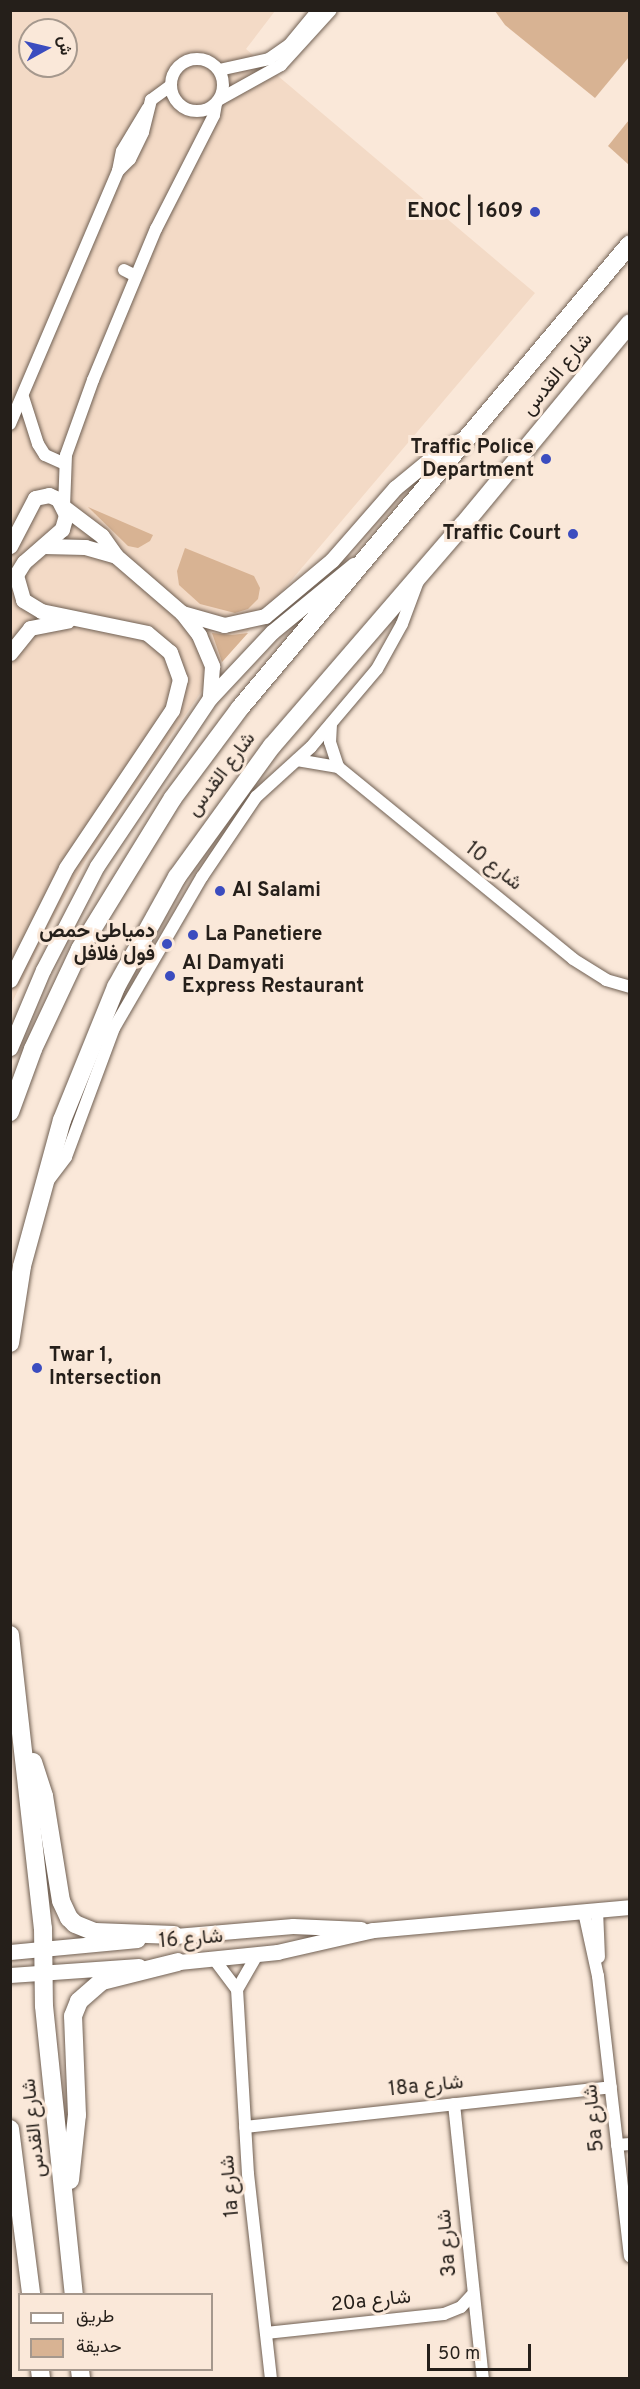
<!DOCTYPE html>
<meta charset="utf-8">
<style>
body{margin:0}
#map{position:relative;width:640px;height:2389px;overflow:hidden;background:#fae8d9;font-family:Overpass,Vazirmatn,sans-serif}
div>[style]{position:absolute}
.built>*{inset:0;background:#f3dac6}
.green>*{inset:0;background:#d8b393}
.roads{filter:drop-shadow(0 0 2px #706053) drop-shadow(0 0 2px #706053)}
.minor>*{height:12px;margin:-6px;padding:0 6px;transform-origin:6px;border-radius:6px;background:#fff}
.minor>.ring{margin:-6px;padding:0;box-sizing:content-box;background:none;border:12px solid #fff;border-radius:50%}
.tertiary>*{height:15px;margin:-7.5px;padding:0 7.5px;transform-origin:7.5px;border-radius:7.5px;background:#fff}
.secondary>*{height:18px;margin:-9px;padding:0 9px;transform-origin:9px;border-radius:9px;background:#fff}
.dots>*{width:16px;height:16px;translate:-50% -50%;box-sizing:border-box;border:3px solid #fae8d9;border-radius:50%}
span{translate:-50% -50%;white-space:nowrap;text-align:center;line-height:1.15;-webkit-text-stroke:6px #fae8d9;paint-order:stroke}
.poi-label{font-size:20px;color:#251f1a;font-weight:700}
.right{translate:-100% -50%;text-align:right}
.left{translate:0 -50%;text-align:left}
.street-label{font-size:20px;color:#251f1a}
.frame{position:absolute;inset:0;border:12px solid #251f1a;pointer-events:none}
.legend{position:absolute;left:18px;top:2293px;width:195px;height:78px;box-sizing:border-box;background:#fae8d9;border:2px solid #a5988d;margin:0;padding:8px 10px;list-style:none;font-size:18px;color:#251f1a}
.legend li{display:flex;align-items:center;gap:12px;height:30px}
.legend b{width:30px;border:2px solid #a5988d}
.north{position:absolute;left:18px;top:18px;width:60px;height:60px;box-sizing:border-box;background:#fae8d9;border:2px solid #a5988d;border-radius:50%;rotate:82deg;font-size:16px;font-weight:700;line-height:24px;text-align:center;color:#251f1a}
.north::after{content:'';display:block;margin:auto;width:21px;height:27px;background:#3b4cbf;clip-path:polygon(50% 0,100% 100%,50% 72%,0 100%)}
.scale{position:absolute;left:427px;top:2344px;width:104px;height:27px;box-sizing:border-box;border:3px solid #251f1a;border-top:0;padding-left:8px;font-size:18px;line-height:21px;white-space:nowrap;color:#251f1a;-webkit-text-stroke:4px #fae8d9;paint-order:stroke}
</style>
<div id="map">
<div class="built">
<i style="clip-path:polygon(evenodd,11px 11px,275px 11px,246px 49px,535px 293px,222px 662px,91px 851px,46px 930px,11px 1005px,11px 11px,30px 30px,66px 30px,66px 66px,30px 66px,30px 30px)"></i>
</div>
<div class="green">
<i style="clip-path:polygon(495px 11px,629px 11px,629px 57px,595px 98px,505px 25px)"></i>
<i style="clip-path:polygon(629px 120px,630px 164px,629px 165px,608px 146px)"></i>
<i style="clip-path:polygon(88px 507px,153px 535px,150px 541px,138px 548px,128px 546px)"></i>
<i style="clip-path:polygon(185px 548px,254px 576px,260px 588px,258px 599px,248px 609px,235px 613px,200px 604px,179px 585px,177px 571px)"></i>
<i style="clip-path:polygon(212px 633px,232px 635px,248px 633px,222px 662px)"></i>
</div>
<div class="roads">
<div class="minor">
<i class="ring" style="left:171px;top:59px;width:40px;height:40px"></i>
<i style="left:219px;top:70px;width:51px;rotate:-12.4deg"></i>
<i style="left:269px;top:59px;width:24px;rotate:-35deg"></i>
<i style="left:289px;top:45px;width:45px;rotate:-50.4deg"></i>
<i style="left:220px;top:99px;width:70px;rotate:-29.1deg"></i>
<i style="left:281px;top:65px;width:74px;rotate:-47.7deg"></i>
<i style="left:118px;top:171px;width:17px;rotate:-45deg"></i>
<i style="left:130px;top:159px;width:30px;rotate:-64deg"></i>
<i style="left:143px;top:132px;width:33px;rotate:-76deg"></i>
<i style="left:151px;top:100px;width:24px;rotate:-36deg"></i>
<i style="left:124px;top:270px;width:13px;rotate:27deg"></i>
<i style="left:23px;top:397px;width:49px;rotate:72.3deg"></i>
<i style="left:38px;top:444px;width:13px;rotate:58deg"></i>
<i style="left:45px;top:455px;width:22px;rotate:24deg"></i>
<i style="left:10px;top:424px;width:275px;rotate:-66.9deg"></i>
<i style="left:118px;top:171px;width:20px;rotate:-79deg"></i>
<i style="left:122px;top:151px;width:50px;rotate:-58.8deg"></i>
<i style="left:64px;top:507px;width:52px;rotate:-87.8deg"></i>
<i style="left:66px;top:455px;width:80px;rotate:-70.2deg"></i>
<i style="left:93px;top:380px;width:164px;rotate:-67.4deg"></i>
<i style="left:156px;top:229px;width:128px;rotate:-63deg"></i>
<i style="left:214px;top:115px;width:11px;rotate:-80deg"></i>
<i style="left:331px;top:724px;width:18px;rotate:93deg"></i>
<i style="left:330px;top:742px;width:26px;rotate:72deg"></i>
<i style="left:297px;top:760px;width:42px;rotate:9.7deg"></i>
<i style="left:338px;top:767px;width:303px;rotate:39.2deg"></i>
<i style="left:573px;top:959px;width:39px;rotate:32deg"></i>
<i style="left:606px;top:980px;width:25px;rotate:16deg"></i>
<i style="left:48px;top:1181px;width:30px;rotate:-53deg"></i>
<i style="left:66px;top:1157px;width:138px;rotate:-69.6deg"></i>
<i style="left:114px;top:1028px;width:175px;rotate:-59.8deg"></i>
<i style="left:202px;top:877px;width:97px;rotate:-56deg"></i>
<i style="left:256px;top:797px;width:74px;rotate:-42.3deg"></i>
<i style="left:311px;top:747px;width:102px;rotate:-49.8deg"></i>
<i style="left:377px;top:669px;width:51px;rotate:-60.9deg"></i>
<i style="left:402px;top:624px;width:46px;rotate:-69.6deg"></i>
<i style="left:597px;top:1910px;width:47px;rotate:87.6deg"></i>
<i style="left:584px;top:1912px;width:66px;rotate:77.7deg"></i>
<i style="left:598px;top:1976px;width:282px;rotate:83.5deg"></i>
<i style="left:257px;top:1955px;width:39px;rotate:120deg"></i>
<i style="left:237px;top:1989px;width:185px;rotate:86.6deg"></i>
<i style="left:248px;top:2174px;width:205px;rotate:83.6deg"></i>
<i style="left:214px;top:1959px;width:38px;rotate:53deg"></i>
<i style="left:454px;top:2104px;width:276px;rotate:84deg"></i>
<i style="left:245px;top:2127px;width:368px;rotate:-6.2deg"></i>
<i style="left:617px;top:2145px;width:13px;rotate:-4deg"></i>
<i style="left:266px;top:2333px;width:179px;rotate:-6.1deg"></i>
<i style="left:444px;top:2314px;width:18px;rotate:-22deg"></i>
<i style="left:461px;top:2307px;width:18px;rotate:-47deg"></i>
</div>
<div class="tertiary">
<i style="left:65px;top:508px;width:46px;rotate:37.1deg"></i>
<i style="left:102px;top:536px;width:24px;rotate:55deg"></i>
<i style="left:116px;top:556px;width:87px;rotate:40.8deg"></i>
<i style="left:182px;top:613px;width:28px;rotate:52deg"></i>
<i style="left:199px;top:635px;width:34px;rotate:67deg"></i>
<i style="left:212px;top:666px;width:32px;rotate:94deg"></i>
<i style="left:10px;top:546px;width:54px;rotate:-62.5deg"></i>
<i style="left:35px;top:498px;width:14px;rotate:-12deg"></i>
<i style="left:49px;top:495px;width:10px;rotate:24deg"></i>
<i style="left:58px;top:499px;width:18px;rotate:63deg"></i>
<i style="left:66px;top:515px;width:15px;rotate:106deg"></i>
<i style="left:62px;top:529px;width:50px;rotate:139deg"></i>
<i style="left:24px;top:562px;width:15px;rotate:122deg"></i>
<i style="left:16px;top:575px;width:26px;rotate:74deg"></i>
<i style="left:23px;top:600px;width:21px;rotate:31deg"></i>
<i style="left:41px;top:611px;width:108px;rotate:11.7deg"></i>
<i style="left:147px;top:633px;width:30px;rotate:40deg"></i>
<i style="left:170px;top:652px;width:29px;rotate:70deg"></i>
<i style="left:180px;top:679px;width:32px;rotate:104deg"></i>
<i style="left:172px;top:710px;width:190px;rotate:123.9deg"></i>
<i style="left:66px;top:868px;width:125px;rotate:116.6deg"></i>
<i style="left:44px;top:546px;width:41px;rotate:1.4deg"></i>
<i style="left:85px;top:547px;width:32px;rotate:16deg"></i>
<i style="left:182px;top:613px;width:44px;rotate:15.9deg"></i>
<i style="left:224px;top:625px;width:42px;rotate:-12.4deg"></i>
<i style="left:265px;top:616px;width:87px;rotate:-39.9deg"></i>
<i style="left:332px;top:560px;width:96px;rotate:-48.8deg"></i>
<i style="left:395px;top:488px;width:52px;rotate:-39.5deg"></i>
<i style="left:435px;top:455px;width:34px;rotate:-30deg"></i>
<i style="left:10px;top:653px;width:32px;rotate:-51deg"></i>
<i style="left:30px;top:628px;width:38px;rotate:-11deg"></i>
<i style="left:10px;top:1048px;width:85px;rotate:-67.1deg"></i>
<i style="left:43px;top:970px;width:117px;rotate:-62.6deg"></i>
<i style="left:97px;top:866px;width:202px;rotate:-56.1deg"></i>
<i style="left:210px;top:698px;width:91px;rotate:-46.8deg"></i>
<i style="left:272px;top:632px;width:106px;rotate:-39.3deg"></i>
<i style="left:164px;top:1937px;width:129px;rotate:-4.9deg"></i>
<i style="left:293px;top:1926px;width:68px;rotate:2.5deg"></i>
<i style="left:10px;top:1952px;width:128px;rotate:-5.4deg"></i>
<i style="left:169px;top:1963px;width:109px;rotate:-5.8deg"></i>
<i style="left:277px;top:1952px;width:98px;rotate:-12.9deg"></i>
<i style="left:373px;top:1930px;width:258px;rotate:-5.1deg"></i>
<i style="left:10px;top:1975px;width:129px;rotate:-4deg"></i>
</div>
<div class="secondary">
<i style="left:10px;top:1112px;width:67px;rotate:-69.9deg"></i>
<i style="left:33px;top:1049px;width:110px;rotate:-64.8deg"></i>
<i style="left:80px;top:949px;width:177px;rotate:-58.4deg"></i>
<i style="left:173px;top:798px;width:112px;rotate:-53.3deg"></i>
<i style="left:240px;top:708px;width:606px;rotate:-49.95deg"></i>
<i style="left:10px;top:1343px;width:78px;rotate:-81.1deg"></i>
<i style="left:22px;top:1266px;width:151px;rotate:-74.7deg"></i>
<i style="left:62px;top:1120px;width:144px;rotate:-67.9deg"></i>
<i style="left:116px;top:987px;width:126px;rotate:-61deg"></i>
<i style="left:177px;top:877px;width:162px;rotate:-54.1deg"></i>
<i style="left:272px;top:746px;width:292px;rotate:-49.2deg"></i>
<i style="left:463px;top:525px;width:262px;rotate:-50.4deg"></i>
<i style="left:10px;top:1635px;width:295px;rotate:83.6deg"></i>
<i style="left:43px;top:1928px;width:78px;rotate:89.3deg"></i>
<i style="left:44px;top:2006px;width:290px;rotate:84.1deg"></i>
<i style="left:33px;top:1762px;width:36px;rotate:72deg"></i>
<i style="left:44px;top:1796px;width:106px;rotate:80.8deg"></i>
<i style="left:61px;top:1901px;width:19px;rotate:65deg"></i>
<i style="left:69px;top:1918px;width:8px;rotate:45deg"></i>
<i style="left:75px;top:1924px;width:22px;rotate:22deg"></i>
<i style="left:95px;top:1932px;width:79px;rotate:2.2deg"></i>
<i style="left:10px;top:2129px;width:166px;rotate:82.7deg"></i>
<i style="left:70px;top:2180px;width:65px;rotate:-83.9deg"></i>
<i style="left:77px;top:2115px;width:99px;rotate:-92.3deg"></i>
<i style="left:73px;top:2016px;width:16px;rotate:-68deg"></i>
<i style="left:79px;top:2001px;width:30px;rotate:-41deg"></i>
<i style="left:102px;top:1981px;width:78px;rotate:-14deg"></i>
<i style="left:40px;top:2370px;width:8px;rotate:83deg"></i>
<i style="left:80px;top:2370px;width:8px;rotate:83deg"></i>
</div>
</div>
<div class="dots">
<i style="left:535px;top:212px;background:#3b4cbf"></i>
<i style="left:546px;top:459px;background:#3b4cbf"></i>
<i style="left:573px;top:534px;background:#3b4cbf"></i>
<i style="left:220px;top:891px;background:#3b4cbf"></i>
<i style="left:193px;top:935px;background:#3b4cbf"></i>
<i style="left:167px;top:944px;background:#3b4cbf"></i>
<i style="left:170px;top:976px;background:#3b4cbf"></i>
<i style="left:37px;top:1368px;background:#3b4cbf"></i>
</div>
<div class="poi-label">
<span class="right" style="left:523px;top:212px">ENOC | 1609</span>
<span class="right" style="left:534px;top:460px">Traffic Police<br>Department</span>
<span class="right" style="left:561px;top:534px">Traffic Court</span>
<span class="left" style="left:232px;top:891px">Al Salami</span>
<span class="right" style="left:155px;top:944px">دمياطي حمص<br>فول فلافل</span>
<span class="left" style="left:205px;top:935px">La Panetiere</span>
<span class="left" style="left:182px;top:976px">Al Damyati<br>Express Restaurant</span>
<span class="left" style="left:49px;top:1368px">Twar 1,<br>Intersection</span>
</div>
<div class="street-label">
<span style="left:558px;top:375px;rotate:-51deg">شارع القدس</span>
<span style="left:222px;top:775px;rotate:-53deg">شارع القدس</span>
<span style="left:493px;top:867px;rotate:38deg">شارع 10</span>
<span style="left:191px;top:1940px;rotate:-5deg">شارع 16</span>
<span style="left:426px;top:2087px;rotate:-6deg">18a شارع</span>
<span style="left:595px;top:2118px;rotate:-96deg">5a شارع</span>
<span style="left:35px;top:2128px;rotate:-96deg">شارع القدس</span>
<span style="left:231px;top:2186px;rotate:-95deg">1a شارع</span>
<span style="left:448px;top:2243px;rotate:-95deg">3a شارع</span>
<span style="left:371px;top:2302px;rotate:-6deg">20a شارع</span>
</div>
<div class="frame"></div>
<ul class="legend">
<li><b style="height:8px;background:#fff"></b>طريق</li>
<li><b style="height:16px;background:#d8b393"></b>حديقة</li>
</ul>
<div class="north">ش</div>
<div class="scale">50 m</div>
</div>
